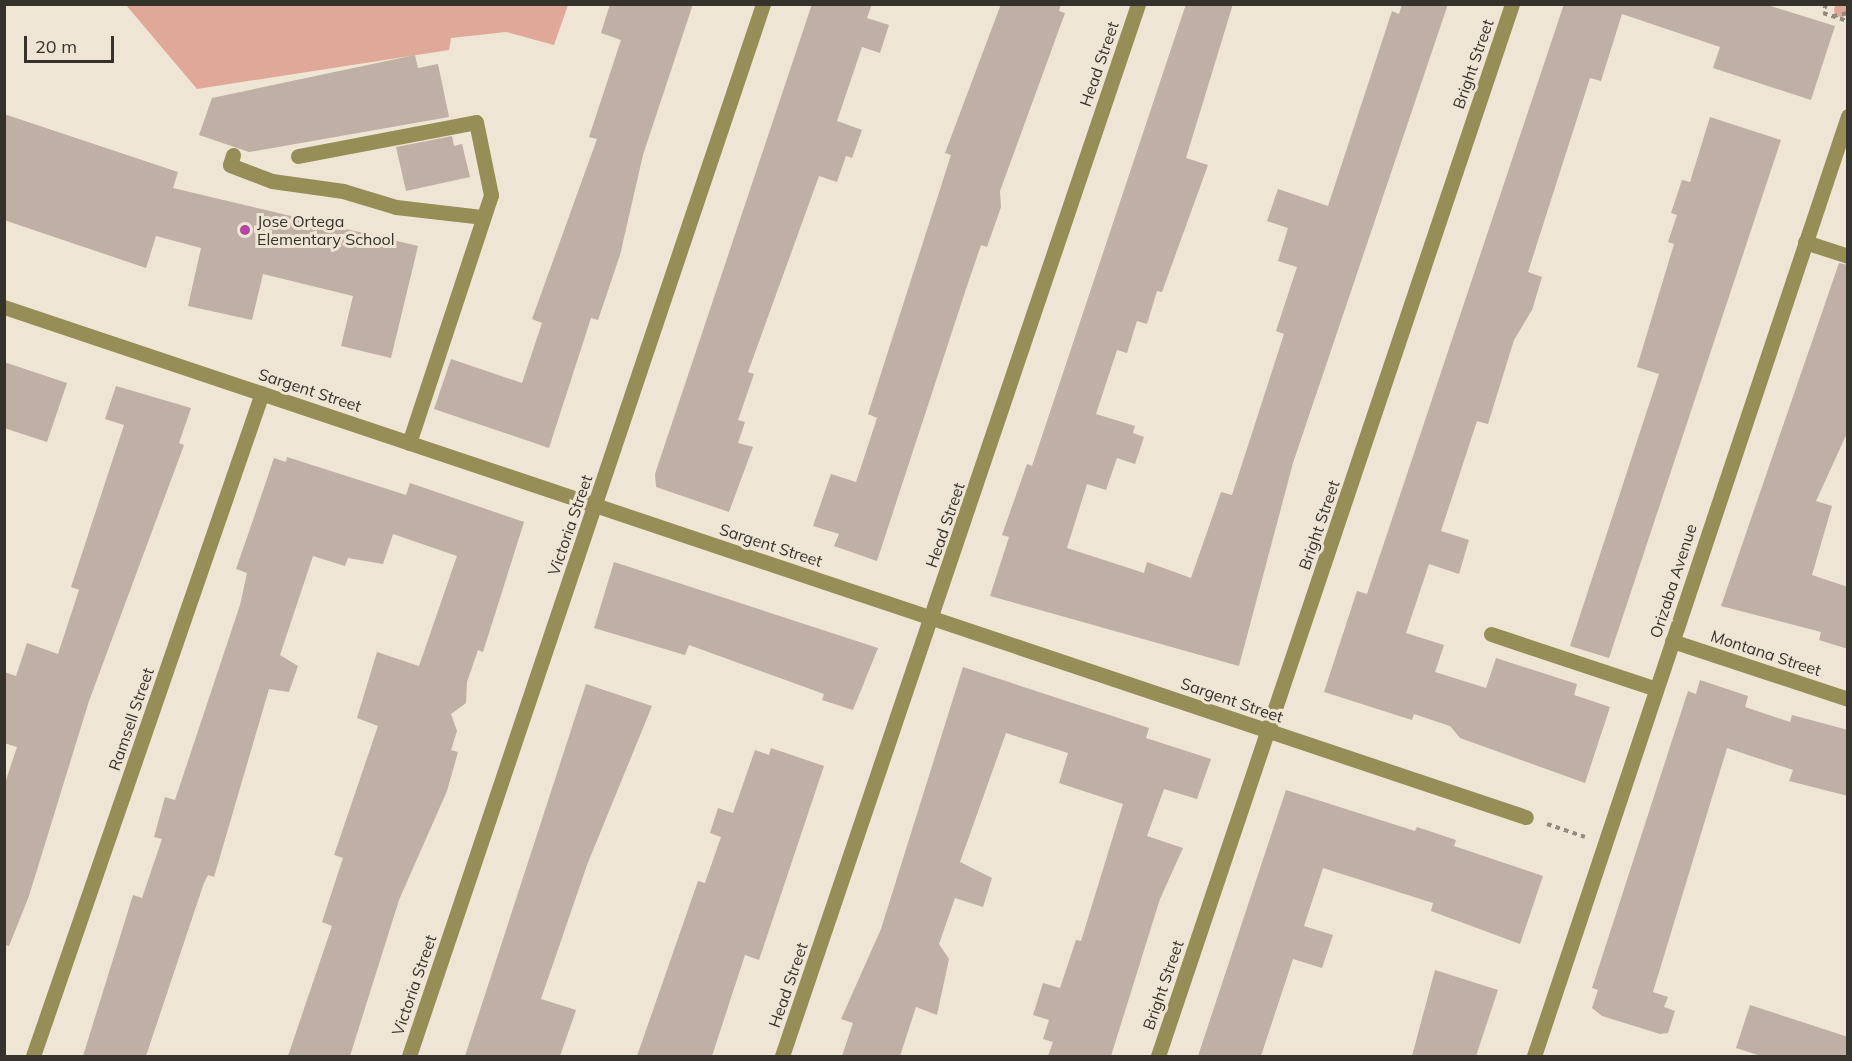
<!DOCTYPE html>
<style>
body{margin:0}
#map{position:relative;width:1852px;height:1061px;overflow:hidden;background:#efe5d5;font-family:Mulish,sans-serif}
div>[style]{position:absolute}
.green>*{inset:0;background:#dfa898}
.round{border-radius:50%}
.building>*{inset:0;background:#bfafa4}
.path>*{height:4px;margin-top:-2px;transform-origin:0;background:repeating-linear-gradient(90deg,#928c80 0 4.5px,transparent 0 9px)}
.minor>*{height:15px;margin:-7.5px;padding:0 7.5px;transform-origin:7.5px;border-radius:7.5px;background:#968e56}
.dots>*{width:16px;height:16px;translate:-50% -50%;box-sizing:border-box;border:3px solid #efe5d5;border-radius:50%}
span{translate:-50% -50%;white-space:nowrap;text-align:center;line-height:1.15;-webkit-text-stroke:6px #efe5d5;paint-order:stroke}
.street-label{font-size:16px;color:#35322b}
.poi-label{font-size:16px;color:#35322b}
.left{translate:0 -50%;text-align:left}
.frame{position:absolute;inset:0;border:6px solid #35322b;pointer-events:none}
.scale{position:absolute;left:24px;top:36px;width:90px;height:27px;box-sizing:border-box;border:3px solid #35322b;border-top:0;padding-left:8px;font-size:18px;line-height:21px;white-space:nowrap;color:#35322b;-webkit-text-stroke:4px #efe5d5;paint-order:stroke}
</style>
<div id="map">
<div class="green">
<i class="round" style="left:1834px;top:3px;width:14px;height:14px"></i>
<i style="clip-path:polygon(126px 5px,568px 5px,554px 45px,506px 32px,451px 38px,449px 50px,197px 89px)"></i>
</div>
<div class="building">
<i style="clip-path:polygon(610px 4px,693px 4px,643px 155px,620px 255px,598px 320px,591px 318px,549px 448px,434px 409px,451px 359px,522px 383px,542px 323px,532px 319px,597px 139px,589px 137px,621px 40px,601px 33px)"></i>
<i style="clip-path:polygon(812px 4px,872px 4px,867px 18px,889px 25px,880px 53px,862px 47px,837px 121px,862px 130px,852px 158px,846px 156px,837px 182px,819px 176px,748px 372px,754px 374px,738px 420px,745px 422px,738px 443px,753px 447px,729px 512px,656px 487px,655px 474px)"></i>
<i style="clip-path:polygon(1001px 4px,1061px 4px,1059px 11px,1065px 13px,1000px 191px,1001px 207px,987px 247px,981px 245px,966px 289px,877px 561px,834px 546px,839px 534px,813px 526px,831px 474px,856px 482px,877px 418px,868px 414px,951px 155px,945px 153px)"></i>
<i style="clip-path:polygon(1186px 4px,1233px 4px,1186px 158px,1208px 165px,1162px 292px,1157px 291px,1147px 324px,1137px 321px,1127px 353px,1117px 350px,1096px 414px,1135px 426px,1133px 433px,1144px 437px,1135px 464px,1117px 458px,1106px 490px,1087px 484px,1067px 548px,1144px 573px,1147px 562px,1191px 578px,1221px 492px,1232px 495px,1284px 334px,1276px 331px,1297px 267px,1278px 261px,1288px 228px,1267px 221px,1278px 189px,1328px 206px,1392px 11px,1399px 14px,1402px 4px,1448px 4px,1293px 463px,1239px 666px,990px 596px,1009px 537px,1002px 535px,1027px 464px,1032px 466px)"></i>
<i style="clip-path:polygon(1564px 4px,1764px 4px,1835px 26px,1811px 100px,1713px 68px,1720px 47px,1622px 14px,1601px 81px,1590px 78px,1528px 272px,1542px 277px,1532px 310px,1514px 340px,1488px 424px,1477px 421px,1441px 531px,1469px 540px,1459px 574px,1429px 564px,1406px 633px,1444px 645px,1435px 672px,1486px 688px,1496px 658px,1577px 684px,1574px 695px,1610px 707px,1585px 783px,1460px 738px,1450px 726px,1414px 714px,1412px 720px,1324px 692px,1357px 591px,1367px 594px)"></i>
<i style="clip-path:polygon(415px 55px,418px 68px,438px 64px,449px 117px,249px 152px,199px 135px,212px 98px)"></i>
<i style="clip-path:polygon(4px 114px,178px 172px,173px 188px,418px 246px,391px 358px,341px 346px,353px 296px,263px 274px,252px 320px,188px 306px,201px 248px,156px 236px,146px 268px,4px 220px)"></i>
<i style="clip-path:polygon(1710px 117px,1781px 140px,1609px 658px,1570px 646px,1659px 374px,1637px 367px,1674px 244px,1668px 242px,1677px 215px,1671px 213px,1682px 180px,1690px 182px)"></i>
<i style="clip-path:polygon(452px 136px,454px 146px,462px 144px,470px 177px,406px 191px,396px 147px)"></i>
<i style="clip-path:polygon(1839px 263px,1848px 265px,1848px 431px,1816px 501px,1832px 506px,1812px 575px,1848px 587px,1848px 649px,1819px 640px,1821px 632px,1721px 606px)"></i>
<i style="clip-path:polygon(4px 362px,67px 383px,47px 442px,4px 428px)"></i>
<i style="clip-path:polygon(116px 386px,191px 408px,179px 443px,184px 445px,89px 701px,29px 896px,9px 946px,4px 945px,4px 786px,17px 747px,4px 743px,4px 672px,16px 676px,27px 643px,58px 654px,79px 590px,71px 587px,124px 425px,105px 419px)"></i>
<i style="clip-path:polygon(287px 457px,406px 495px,410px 483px,524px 522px,483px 652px,478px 650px,467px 682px,466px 703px,451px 714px,457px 731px,451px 750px,458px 752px,447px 791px,399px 900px,350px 1056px,288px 1056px,332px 926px,322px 922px,343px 858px,334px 855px,378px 726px,357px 718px,377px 652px,419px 666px,457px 556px,393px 534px,383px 564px,348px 558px,345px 566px,313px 556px,280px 655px,298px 666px,289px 692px,269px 689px,214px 877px,208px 875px,204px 883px,146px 1056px,83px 1056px,133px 895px,142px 898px,162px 839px,154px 837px,165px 797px,175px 800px,240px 605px,247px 573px,236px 569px,252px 523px,274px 458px,286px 462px)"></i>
<i style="clip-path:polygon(614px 562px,878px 648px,853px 710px,822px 700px,824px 694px,689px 645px,685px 655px,594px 628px)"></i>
<i style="clip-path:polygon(963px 667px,1149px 728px,1146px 738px,1211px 759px,1197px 799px,1164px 789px,1147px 836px,1183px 848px,1160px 899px,1111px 1056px,1048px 1056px,1053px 1042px,1043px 1039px,1049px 1020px,1033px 1015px,1043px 983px,1060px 988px,1076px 940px,1081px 941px,1123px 804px,1059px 783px,1068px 753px,1006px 733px,960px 862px,992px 878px,983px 907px,955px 898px,939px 944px,949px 959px,937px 1015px,916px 1007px,900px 1056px,842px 1056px,853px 1023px,841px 1019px,881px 929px)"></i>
<i style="clip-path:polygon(1700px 680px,1748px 696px,1745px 707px,1790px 722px,1792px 715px,1848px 730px,1848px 796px,1789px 781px,1793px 770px,1727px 748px,1653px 992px,1668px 997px,1664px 1007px,1675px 1011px,1668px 1033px,1660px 1034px,1602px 1016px,1592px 1008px,1598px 990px,1592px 988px,1688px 691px,1696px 694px)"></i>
<i style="clip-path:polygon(586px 684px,652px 706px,587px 865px,541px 999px,576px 1010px,560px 1056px,465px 1056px)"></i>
<i style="clip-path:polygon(771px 748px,824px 766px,759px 960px,745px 955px,712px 1056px,637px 1056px,698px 881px,705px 883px,721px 837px,710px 833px,718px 808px,733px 813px,755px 750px,769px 755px)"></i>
<i style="clip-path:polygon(1286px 790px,1415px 831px,1417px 827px,1456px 840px,1454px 846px,1543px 876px,1520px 944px,1431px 911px,1433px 903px,1323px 868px,1304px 926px,1333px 935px,1322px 968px,1293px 959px,1261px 1056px,1198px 1056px)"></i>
<i style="clip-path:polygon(1435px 970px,1498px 990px,1476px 1056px,1412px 1056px)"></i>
<i style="clip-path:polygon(1750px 1005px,1848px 1037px,1848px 1056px,1761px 1056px,1736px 1048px)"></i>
</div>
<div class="path">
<i style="left:1826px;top:4px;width:9px;rotate:108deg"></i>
<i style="left:1823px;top:13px;width:26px;rotate:18deg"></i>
<i style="left:1833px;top:16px;width:15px;rotate:-11deg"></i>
<i style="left:1547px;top:824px;width:40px;rotate:18.9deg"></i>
</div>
<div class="minor">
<i style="left:233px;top:155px;width:10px;rotate:107deg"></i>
<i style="left:230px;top:165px;width:45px;rotate:20.9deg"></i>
<i style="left:272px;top:181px;width:72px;rotate:8deg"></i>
<i style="left:343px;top:191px;width:55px;rotate:16.8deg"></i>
<i style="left:396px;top:207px;width:88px;rotate:6.6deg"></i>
<i style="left:298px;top:156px;width:181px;rotate:-10.8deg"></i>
<i style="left:476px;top:122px;width:75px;rotate:78.4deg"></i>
<i style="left:491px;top:195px;width:261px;rotate:108.3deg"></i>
<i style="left:1805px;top:242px;width:45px;rotate:18deg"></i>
<i style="left:4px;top:307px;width:1605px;rotate:18.53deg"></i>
<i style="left:1491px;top:634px;width:174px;rotate:18.4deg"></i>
<i style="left:1672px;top:641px;width:185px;rotate:18.2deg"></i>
<i style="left:33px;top:1056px;width:701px;rotate:-70.95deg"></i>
<i style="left:409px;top:1056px;width:1110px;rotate:-71.4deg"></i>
<i style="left:782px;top:1056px;width:1111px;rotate:-71.3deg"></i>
<i style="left:1158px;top:1056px;width:1110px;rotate:-71.4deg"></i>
<i style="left:1534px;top:1056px;width:991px;rotate:-71.53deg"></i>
</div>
<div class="dots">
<i style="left:245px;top:230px;background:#b345a3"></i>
</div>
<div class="street-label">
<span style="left:1099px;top:64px;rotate:-71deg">Head Street</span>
<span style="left:1473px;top:64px;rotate:-71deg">Bright Street</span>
<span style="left:310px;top:390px;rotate:18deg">Sargent Street</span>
<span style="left:570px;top:525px;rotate:-71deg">Victoria Street</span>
<span style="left:945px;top:525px;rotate:-71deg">Head Street</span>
<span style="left:1319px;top:525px;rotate:-71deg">Bright Street</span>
<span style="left:771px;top:545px;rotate:18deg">Sargent Street</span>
<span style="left:1673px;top:581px;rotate:-72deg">Orizaba Avenue</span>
<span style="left:1766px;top:653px;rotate:18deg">Montana Street</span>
<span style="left:1232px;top:700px;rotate:19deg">Sargent Street</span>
<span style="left:131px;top:719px;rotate:-71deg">Ramsell Street</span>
<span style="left:414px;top:985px;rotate:-71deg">Victoria Street</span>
<span style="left:788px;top:985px;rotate:-71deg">Head Street</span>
<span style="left:1163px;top:985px;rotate:-71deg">Bright Street</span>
</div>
<div class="poi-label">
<span class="left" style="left:257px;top:230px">Jose Ortega<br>Elementary School</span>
</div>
<div class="frame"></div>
<div class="scale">20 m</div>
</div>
